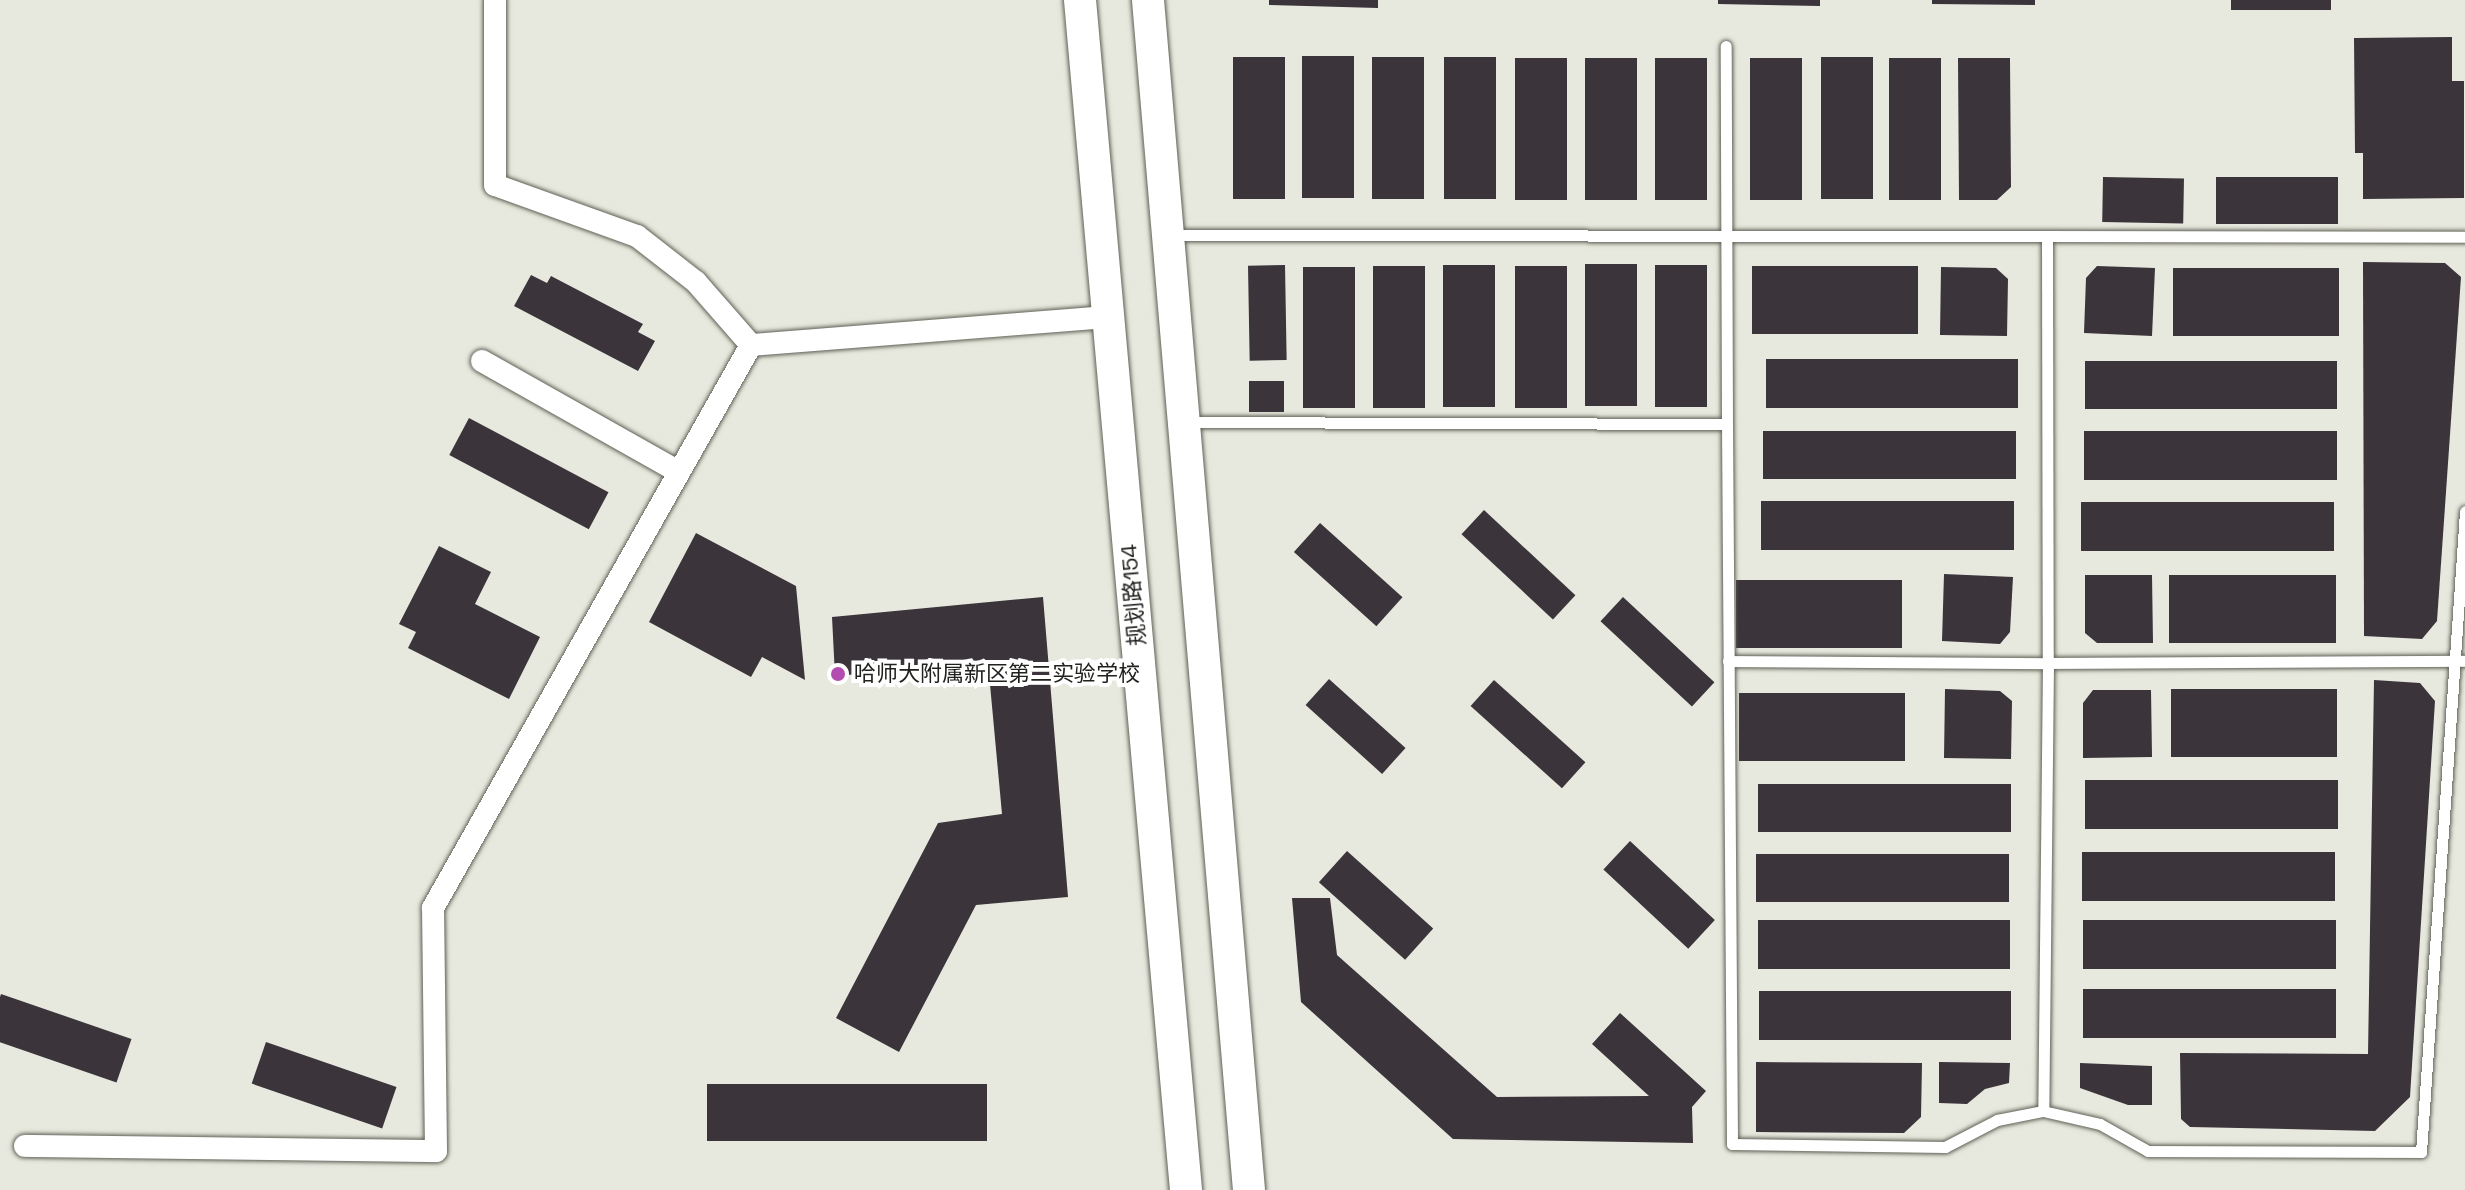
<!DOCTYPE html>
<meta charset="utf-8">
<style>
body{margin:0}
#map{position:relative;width:2465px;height:1190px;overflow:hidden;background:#e8e9de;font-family:"Space Grotesk","Noto Sans SC",sans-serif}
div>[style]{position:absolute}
.building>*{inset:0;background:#3b343b;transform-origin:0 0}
.roads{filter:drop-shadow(0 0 2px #5f6056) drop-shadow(0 0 2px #5f6056)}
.service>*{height:11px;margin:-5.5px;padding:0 5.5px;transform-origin:5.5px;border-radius:5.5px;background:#fff}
.minor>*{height:22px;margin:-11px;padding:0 11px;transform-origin:11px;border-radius:11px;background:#fff}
.secondary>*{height:32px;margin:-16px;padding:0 16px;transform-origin:16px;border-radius:16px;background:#fff}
.dots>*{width:22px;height:22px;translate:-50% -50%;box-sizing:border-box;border:4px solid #fff;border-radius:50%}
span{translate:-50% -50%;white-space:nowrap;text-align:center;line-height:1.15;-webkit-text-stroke:8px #fff;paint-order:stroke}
.street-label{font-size:22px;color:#21211d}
.poi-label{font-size:22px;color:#21211d}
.left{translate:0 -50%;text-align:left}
</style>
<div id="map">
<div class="building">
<i style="clip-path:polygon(1269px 0,1378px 0,1378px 8px,1269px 5px)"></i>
<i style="clip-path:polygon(1718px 0,1820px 0,1820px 6px,1718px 4px)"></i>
<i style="clip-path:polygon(1932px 0,2035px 0,2035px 5px,1932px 4px)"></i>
<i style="left:2231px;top:0;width:100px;height:10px"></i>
<i style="clip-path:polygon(2452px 37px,2452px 81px,2464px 81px,2464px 198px,2363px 199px,2363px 153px,2355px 153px,2354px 38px)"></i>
<i style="left:1354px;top:56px;width:142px;height:52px;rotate:90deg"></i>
<i style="left:1233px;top:57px;width:52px;height:142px"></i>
<i style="left:1372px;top:57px;width:52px;height:142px"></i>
<i style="left:1444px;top:57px;width:52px;height:142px"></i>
<i style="left:1821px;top:57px;width:52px;height:142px"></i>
<i style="left:1567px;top:58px;width:142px;height:52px;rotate:90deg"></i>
<i style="left:1637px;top:58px;width:142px;height:52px;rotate:90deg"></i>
<i style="left:1655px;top:58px;width:52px;height:142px"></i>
<i style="left:1750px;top:58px;width:52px;height:142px"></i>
<i style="left:1889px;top:58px;width:52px;height:142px"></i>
<i style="clip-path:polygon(1958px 58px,2010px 58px,2011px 187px,1997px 200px,1959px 200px)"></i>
<i style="left:2103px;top:177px;width:81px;height:45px;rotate:1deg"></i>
<i style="left:2216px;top:177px;width:122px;height:47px"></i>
<i style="clip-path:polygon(2363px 262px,2445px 263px,2461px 277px,2437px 621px,2422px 639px,2364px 636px)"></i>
<i style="left:1585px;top:264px;width:52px;height:142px"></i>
<i style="left:1285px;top:265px;width:95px;height:37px;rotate:89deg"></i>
<i style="left:1495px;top:265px;width:142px;height:52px;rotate:90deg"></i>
<i style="left:1655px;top:265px;width:52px;height:142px"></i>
<i style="left:1373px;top:266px;width:52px;height:142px"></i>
<i style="left:1515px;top:266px;width:52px;height:142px"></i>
<i style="left:1752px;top:266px;width:166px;height:68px"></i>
<i style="clip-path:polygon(2097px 266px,2155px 268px,2152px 336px,2084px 333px,2086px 278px)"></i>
<i style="left:1303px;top:267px;width:52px;height:141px"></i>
<i style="clip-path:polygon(1941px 267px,1996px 268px,2008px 279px,2007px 336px,1940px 335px)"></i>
<i style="left:2173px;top:268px;width:166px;height:68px"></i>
<i style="clip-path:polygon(531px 275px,547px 283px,551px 276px,643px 324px,638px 332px,655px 341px,638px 371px,514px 306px)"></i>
<i style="left:1766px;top:359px;width:252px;height:49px"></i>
<i style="left:2085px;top:361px;width:252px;height:48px"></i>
<i style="left:1249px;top:381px;width:35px;height:31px"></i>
<i style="left:469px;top:418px;width:158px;height:42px;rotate:28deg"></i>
<i style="left:1763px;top:431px;width:253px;height:48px"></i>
<i style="left:2084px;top:431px;width:253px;height:49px"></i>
<i style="left:1761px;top:501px;width:253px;height:49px"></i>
<i style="left:2081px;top:502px;width:253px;height:49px"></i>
<i style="left:1484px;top:510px;width:125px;height:33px;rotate:43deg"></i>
<i style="left:1320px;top:523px;width:111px;height:39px;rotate:42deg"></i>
<i style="clip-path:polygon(696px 533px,796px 586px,805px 680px,762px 657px,751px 677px,649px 622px)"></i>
<i style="clip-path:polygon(439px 546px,491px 572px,475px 604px,540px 637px,509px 699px,408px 648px,416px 632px,399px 624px)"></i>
<i style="clip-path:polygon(1944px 574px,2013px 577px,2010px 632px,2000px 644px,1942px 641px)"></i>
<i style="clip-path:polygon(2085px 575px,2152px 575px,2153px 643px,2097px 643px,2085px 633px)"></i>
<i style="left:2169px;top:575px;width:167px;height:68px"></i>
<i style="left:1736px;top:580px;width:166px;height:68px"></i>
<i style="clip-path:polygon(1043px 597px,1068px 897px,976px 905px,899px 1052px,836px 1018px,938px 823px,1002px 814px,988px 663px,835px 676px,832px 617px)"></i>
<i style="left:1623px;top:597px;width:125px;height:33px;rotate:43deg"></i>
<i style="left:1329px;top:679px;width:103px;height:35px;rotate:42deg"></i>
<i style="left:1494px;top:680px;width:123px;height:35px;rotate:42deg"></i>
<i style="clip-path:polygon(2374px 680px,2420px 683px,2435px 701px,2410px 1097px,2375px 1131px,2190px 1127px,2181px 1119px,2180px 1053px,2368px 1054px)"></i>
<i style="clip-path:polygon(1945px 689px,2000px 691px,2012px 701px,2011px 759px,1944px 758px)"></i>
<i style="left:2171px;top:689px;width:166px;height:68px"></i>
<i style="clip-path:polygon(2093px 690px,2151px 690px,2152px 757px,2083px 758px,2083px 703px)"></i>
<i style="left:1739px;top:693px;width:166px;height:68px"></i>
<i style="left:2085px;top:780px;width:253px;height:49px"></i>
<i style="left:1758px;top:784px;width:253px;height:48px"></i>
<i style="left:1630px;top:841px;width:116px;height:39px;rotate:43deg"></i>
<i style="left:1347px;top:851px;width:116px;height:42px;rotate:42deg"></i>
<i style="left:2082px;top:852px;width:253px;height:49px"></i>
<i style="left:1756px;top:854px;width:253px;height:48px"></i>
<i style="clip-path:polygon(1292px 898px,1330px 898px,1337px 955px,1497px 1097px,1649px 1096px,1592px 1044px,1620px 1013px,1706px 1091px,1692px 1107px,1693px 1143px,1453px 1139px,1301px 1002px)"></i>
<i style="left:1758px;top:920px;width:252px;height:49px"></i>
<i style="left:2083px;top:920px;width:253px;height:49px"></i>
<i style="left:2083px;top:989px;width:253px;height:49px"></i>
<i style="left:1759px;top:991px;width:252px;height:49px"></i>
<i style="left:1px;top:994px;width:138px;height:46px;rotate:19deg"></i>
<i style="left:266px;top:1042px;width:138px;height:44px;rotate:19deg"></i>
<i style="clip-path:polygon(1756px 1062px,1922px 1063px,1921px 1117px,1904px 1133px,1756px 1132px)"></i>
<i style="clip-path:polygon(1939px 1062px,2010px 1063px,2009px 1083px,1985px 1089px,1967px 1104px,1939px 1103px)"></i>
<i style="clip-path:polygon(2080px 1063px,2152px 1066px,2152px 1105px,2128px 1105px,2080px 1088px)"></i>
<i style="left:707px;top:1084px;width:280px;height:57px"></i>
</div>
<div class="roads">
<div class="service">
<i style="left:1171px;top:235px;width:876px;rotate:0.07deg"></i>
<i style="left:2047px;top:236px;width:427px;rotate:89.9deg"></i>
<i style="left:2048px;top:663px;width:417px;rotate:-0.3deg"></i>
<i style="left:2047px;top:236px;width:418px;rotate:0.1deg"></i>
<i style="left:1185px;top:422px;width:542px;rotate:0.21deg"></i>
<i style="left:1727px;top:424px;width:378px;rotate:-90.2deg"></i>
<i style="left:1727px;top:424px;width:720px;rotate:89.6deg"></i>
<i style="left:1732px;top:1144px;width:213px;rotate:0.8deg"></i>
<i style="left:1945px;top:1147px;width:59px;rotate:-27.4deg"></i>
<i style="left:1997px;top:1120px;width:47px;rotate:-11.1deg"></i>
<i style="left:2043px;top:1111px;width:58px;rotate:12.8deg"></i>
<i style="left:2100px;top:1124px;width:55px;rotate:29.4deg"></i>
<i style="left:2148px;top:1151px;width:273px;rotate:0.2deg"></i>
<i style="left:2421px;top:1152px;width:642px;rotate:-86.07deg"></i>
<i style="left:1728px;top:661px;width:320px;rotate:0.4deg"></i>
<i style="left:2048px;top:663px;width:448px;rotate:90.6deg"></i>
</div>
<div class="minor">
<i style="left:495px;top:0;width:185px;rotate:90deg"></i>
<i style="left:495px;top:185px;width:151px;rotate:19.8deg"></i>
<i style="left:637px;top:236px;width:75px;rotate:37.9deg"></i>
<i style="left:696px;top:282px;width:84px;rotate:48.9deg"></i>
<i style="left:482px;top:361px;width:226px;rotate:29.4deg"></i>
<i style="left:25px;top:1146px;width:411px;rotate:0.7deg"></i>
<i style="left:436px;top:1151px;width:243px;rotate:-90.7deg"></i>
<i style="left:433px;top:908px;width:647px;rotate:-60.54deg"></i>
<i style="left:751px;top:345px;width:359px;rotate:-4.5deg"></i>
</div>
<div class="secondary">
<i style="left:1080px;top:0;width:1195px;rotate:84.91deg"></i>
<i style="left:1148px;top:0;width:1194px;rotate:85.15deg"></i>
</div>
</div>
<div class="dots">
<i style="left:838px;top:674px;background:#b24cb1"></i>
</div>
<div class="street-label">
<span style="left:1133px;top:595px;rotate:-95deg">规划路154</span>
</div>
<div class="poi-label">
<span class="left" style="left:854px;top:674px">哈师大附属新区第二实验学校</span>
</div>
</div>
